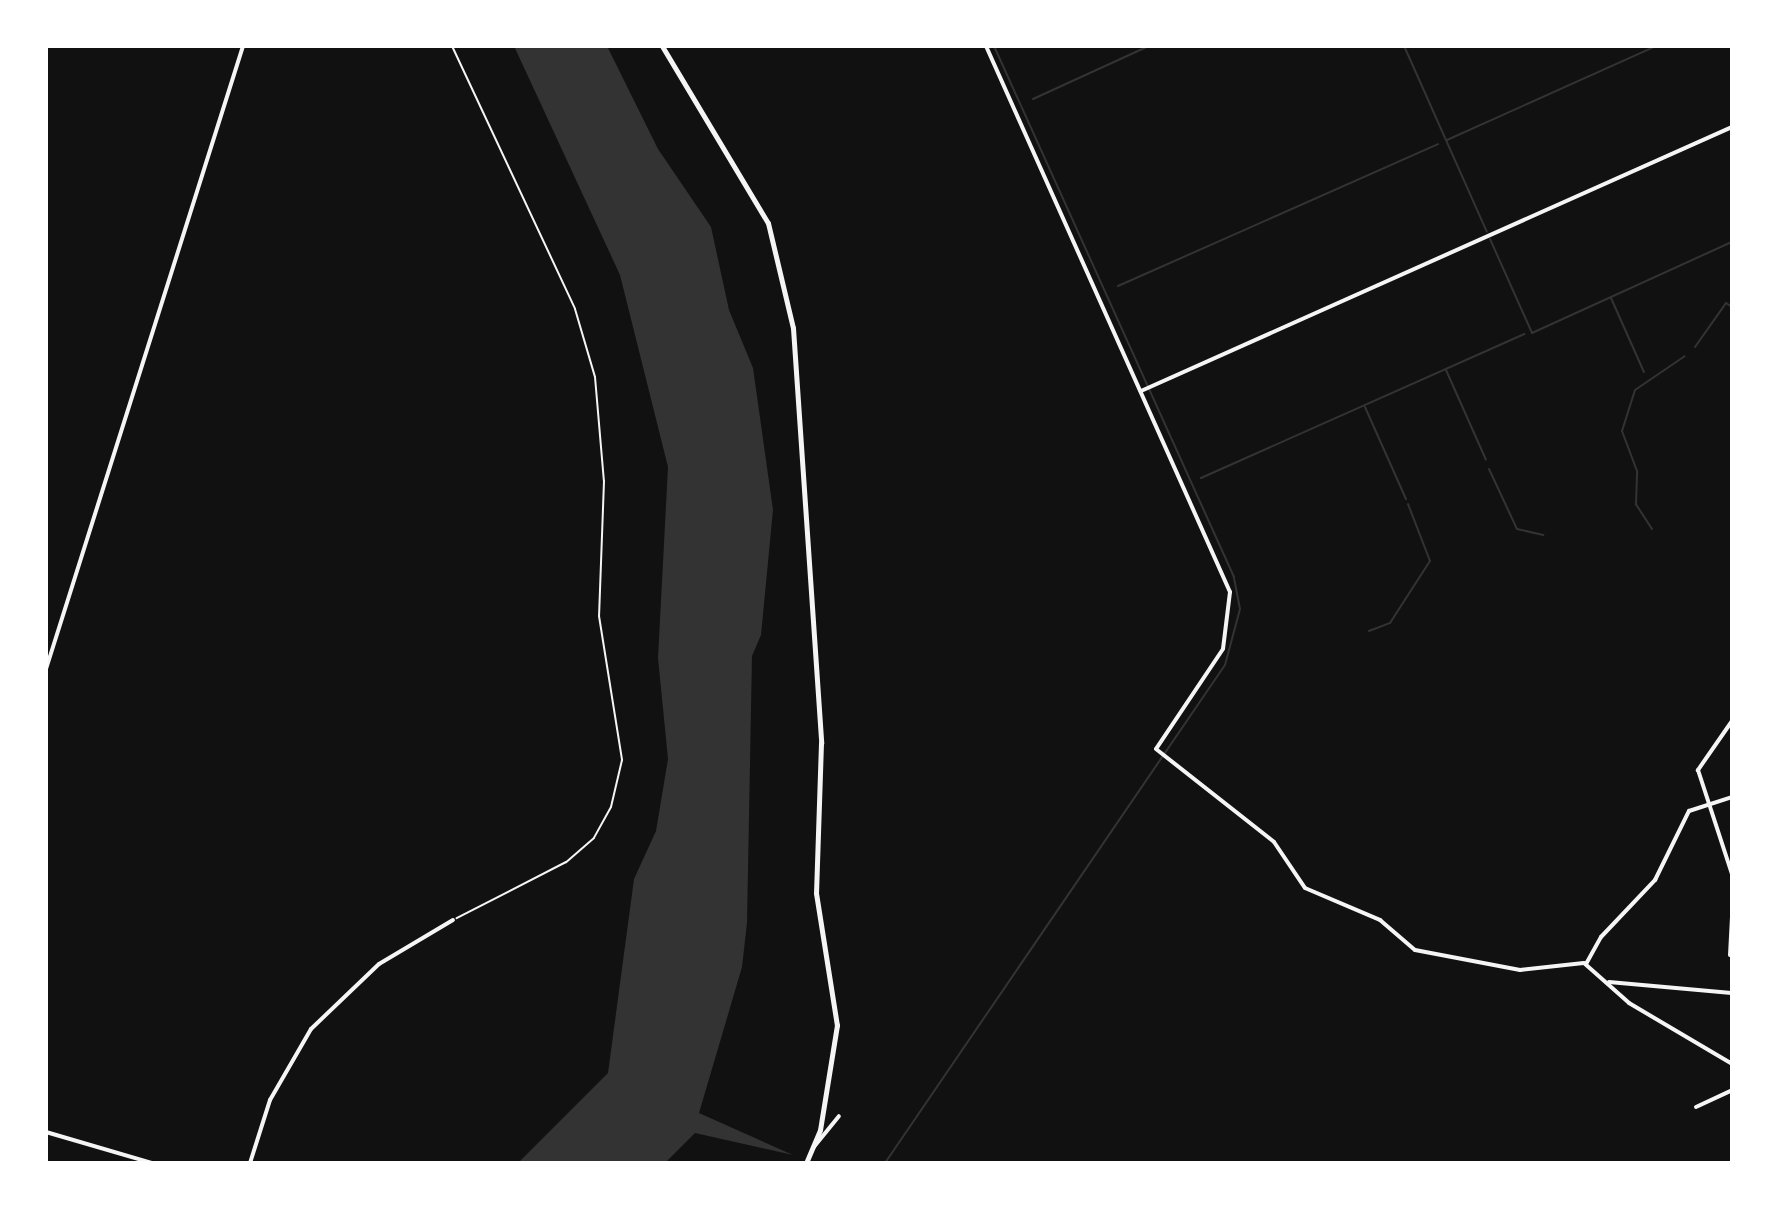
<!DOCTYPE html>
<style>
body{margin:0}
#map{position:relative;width:1778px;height:1209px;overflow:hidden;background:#111;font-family:Manrope,sans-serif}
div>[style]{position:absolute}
.water>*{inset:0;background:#333}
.stream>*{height:2px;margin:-1px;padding:0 1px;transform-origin:1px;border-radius:1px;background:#333}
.path>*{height:2px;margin:-1px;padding:0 1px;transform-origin:1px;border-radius:1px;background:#f5f5f5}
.minor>*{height:4px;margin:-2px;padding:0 2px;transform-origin:2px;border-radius:2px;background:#f5f5f5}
.secondary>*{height:5px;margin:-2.5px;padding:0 2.5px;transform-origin:2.5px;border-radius:2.5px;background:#f5f5f5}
span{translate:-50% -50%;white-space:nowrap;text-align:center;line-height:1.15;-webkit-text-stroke:6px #fff;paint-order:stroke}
.frame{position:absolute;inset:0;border:48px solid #fff;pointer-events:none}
</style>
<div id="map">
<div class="water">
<i style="clip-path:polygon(514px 46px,607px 46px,658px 149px,711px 227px,729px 310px,753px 368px,773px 510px,761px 635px,752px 656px,747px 923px,742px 967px,699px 1113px,793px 1155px,695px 1133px,665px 1163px,518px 1163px,608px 1073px,634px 879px,656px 831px,668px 759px,658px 658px,668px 467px,620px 275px)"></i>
</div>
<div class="stream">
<i style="left:1405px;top:48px;width:201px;rotate:66deg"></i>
<i style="left:1033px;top:99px;width:128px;rotate:-24.6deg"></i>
<i style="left:1447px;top:140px;width:229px;rotate:-24.2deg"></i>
<i style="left:1490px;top:239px;width:103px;rotate:65.9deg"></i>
<i style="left:1532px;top:333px;width:220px;rotate:-24.5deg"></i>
<i style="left:1118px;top:286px;width:350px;rotate:-23.9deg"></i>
<i style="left:1611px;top:298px;width:81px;rotate:66deg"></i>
<i style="left:1695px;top:347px;width:54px;rotate:-54.8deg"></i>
<i style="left:1726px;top:303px;width:7px;rotate:34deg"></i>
<i style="left:1446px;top:370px;width:98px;rotate:66deg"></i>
<i style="left:1365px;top:407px;width:101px;rotate:66deg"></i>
<i style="left:1489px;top:469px;width:66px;rotate:65deg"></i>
<i style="left:1517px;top:529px;width:27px;rotate:13deg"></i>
<i style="left:1201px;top:478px;width:354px;rotate:-24deg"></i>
<i style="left:1652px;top:529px;width:30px;rotate:-123deg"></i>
<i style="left:1636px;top:504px;width:33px;rotate:-88deg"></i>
<i style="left:1637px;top:471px;width:43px;rotate:-110.6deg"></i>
<i style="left:1622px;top:431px;width:43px;rotate:-72.4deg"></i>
<i style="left:1635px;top:390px;width:60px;rotate:-34.2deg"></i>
<i style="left:1369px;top:631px;width:22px;rotate:-21deg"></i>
<i style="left:1390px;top:623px;width:74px;rotate:-57.2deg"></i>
<i style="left:1430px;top:561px;width:61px;rotate:-111.1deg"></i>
<i style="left:885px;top:1163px;width:603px;rotate:-55.68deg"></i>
<i style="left:1225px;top:665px;width:58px;rotate:-75deg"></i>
<i style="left:1240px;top:609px;width:33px;rotate:-101deg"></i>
<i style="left:1234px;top:577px;width:583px;rotate:-114.32deg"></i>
</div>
<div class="path">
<i style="left:452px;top:46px;width:290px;rotate:64.9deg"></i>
<i style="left:575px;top:309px;width:71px;rotate:73.6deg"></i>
<i style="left:595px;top:377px;width:104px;rotate:85.1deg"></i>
<i style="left:604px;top:481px;width:135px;rotate:92.1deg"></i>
<i style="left:599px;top:616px;width:146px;rotate:80.9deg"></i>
<i style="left:622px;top:760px;width:48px;rotate:103.2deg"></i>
<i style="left:611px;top:807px;width:35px;rotate:119deg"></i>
<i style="left:594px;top:838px;width:37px;rotate:139deg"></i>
<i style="left:566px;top:862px;width:123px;rotate:152.8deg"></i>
</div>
<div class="minor">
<i style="left:986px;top:46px;width:598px;rotate:65.92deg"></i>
<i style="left:1230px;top:592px;width:57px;rotate:97deg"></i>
<i style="left:1223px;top:649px;width:120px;rotate:123.8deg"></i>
<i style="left:1156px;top:749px;width:150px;rotate:38.2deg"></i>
<i style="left:1274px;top:842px;width:55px;rotate:56deg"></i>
<i style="left:1305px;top:888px;width:82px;rotate:23.1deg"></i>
<i style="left:1380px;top:920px;width:46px;rotate:40.6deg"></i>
<i style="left:1415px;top:950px;width:107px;rotate:10.8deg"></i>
<i style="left:1520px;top:970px;width:64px;rotate:-6.2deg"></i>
<i style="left:1584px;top:963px;width:60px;rotate:41.6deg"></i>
<i style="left:1629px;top:1003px;width:120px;rotate:30.6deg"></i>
<i style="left:1141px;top:391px;width:647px;rotate:-24.07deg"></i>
<i style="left:46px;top:669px;width:653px;rotate:-72.45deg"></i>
<i style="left:1732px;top:721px;width:60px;rotate:124.8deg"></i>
<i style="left:1698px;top:770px;width:109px;rotate:71.9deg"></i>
<i style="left:1730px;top:955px;width:39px;rotate:-87deg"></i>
<i style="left:1586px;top:964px;width:31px;rotate:-61deg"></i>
<i style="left:1601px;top:937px;width:79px;rotate:-46.5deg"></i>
<i style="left:1655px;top:880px;width:77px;rotate:-63.8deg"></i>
<i style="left:1689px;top:811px;width:45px;rotate:-18deg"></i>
<i style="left:1609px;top:982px;width:123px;rotate:5.1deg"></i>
<i style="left:1696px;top:1107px;width:40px;rotate:-25deg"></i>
<i style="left:46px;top:1132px;width:110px;rotate:16.3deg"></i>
<i style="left:813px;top:1148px;width:41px;rotate:-50.9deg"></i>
<i style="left:250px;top:1163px;width:66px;rotate:-72.4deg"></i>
<i style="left:270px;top:1100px;width:82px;rotate:-60deg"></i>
<i style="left:311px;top:1029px;width:94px;rotate:-43.7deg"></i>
<i style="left:379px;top:964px;width:86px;rotate:-30.7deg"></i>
</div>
<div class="secondary">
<i style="left:662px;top:46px;width:206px;rotate:59.1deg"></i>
<i style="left:768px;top:223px;width:108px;rotate:76.6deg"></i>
<i style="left:793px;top:328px;width:416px;rotate:86.1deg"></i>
<i style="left:821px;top:743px;width:150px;rotate:91.9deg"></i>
<i style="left:816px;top:893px;width:134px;rotate:81deg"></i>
<i style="left:837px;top:1025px;width:106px;rotate:99.2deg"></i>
<i style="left:820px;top:1130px;width:36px;rotate:113deg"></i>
</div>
<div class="frame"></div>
</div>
